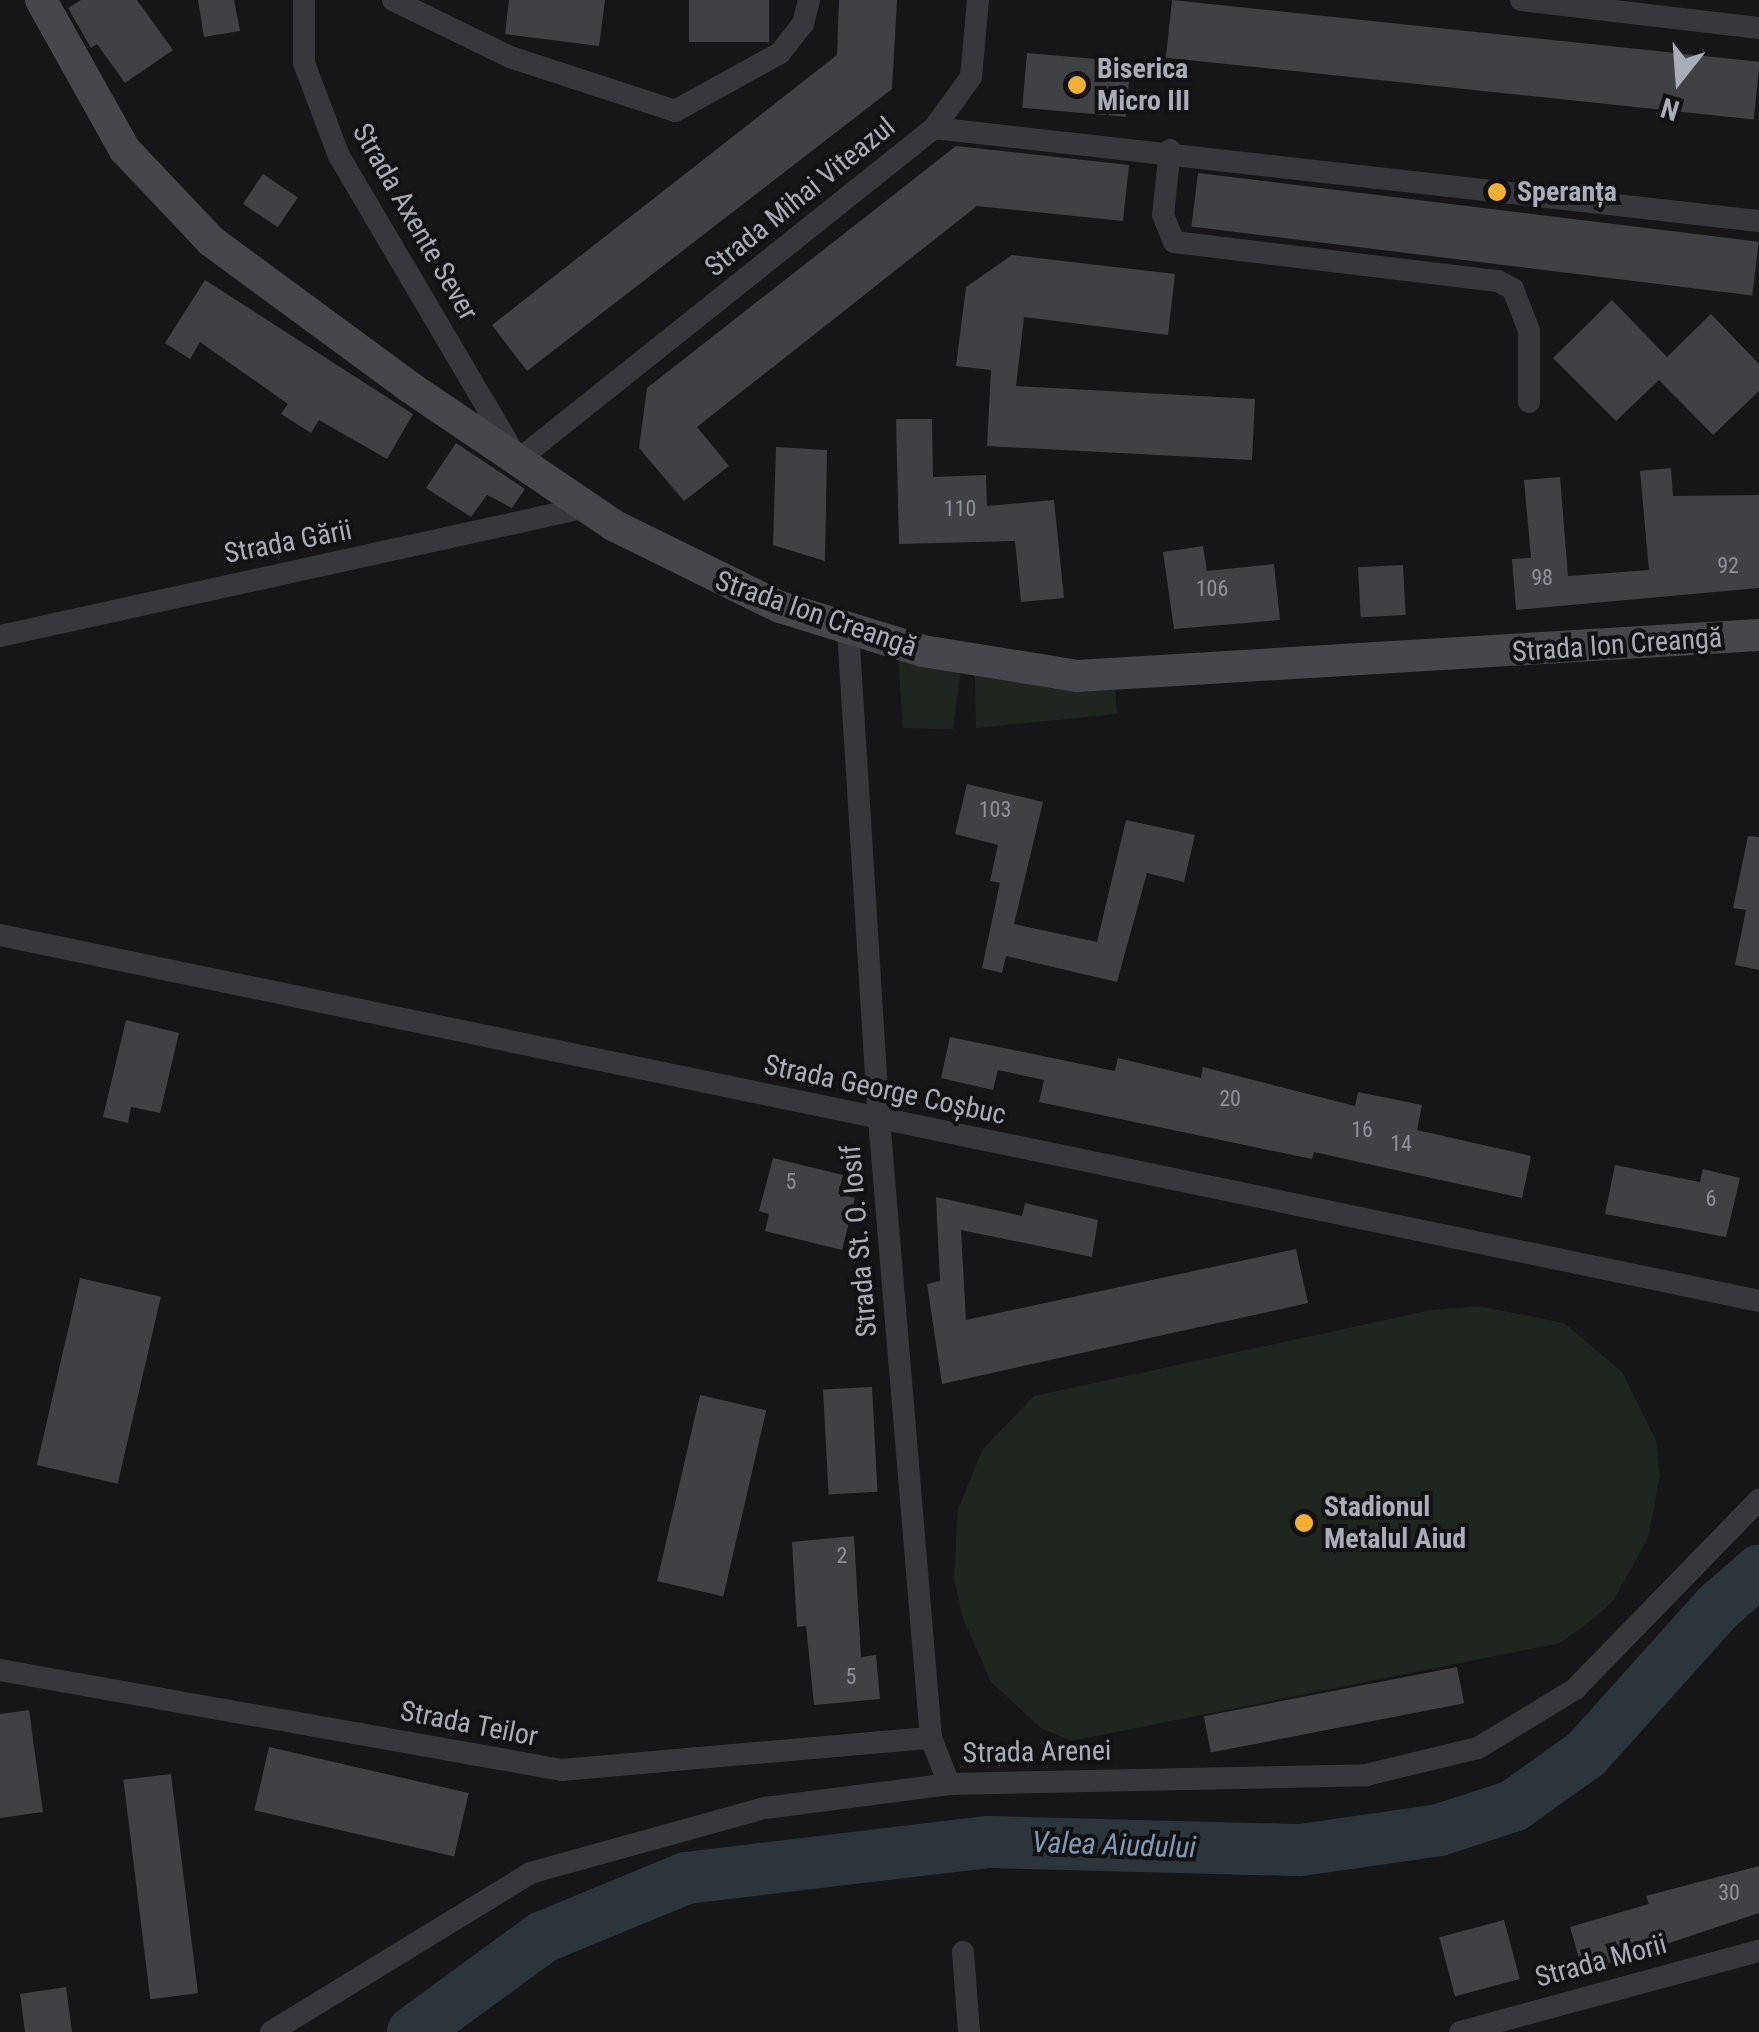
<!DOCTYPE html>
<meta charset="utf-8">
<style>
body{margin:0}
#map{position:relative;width:1759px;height:2032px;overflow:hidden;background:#161618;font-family:"Roboto Condensed",sans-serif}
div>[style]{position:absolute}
.green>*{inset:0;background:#1e261f}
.river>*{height:52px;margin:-26px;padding:0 26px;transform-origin:26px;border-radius:26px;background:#2c353c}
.building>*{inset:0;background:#404145;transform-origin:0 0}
.minor>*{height:22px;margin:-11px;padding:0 11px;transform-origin:11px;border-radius:11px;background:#37383d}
.secondary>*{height:32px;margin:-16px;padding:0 16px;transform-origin:16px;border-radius:16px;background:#45474d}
.dots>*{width:28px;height:28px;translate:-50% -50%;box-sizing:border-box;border:5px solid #111113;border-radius:50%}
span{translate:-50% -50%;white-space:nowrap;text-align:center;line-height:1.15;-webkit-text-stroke:8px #111113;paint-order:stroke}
.number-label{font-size:22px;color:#8e929b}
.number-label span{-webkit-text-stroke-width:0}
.poi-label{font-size:28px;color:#a8adb8;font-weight:700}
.left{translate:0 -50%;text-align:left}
.street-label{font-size:28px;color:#a8adb8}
.water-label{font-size:30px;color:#7f9bb3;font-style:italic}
.north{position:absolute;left:1629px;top:30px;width:100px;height:100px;-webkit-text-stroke:8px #111113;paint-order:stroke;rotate:197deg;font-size:28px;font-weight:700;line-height:40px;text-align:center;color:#a8adb8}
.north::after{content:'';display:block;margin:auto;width:35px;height:45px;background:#a8adb8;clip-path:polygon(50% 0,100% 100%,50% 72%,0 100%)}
</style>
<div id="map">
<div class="green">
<i style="clip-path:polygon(898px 655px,961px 667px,953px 729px,903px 728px)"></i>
<i style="clip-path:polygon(975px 671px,1115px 690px,1117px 714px,976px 728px)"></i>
<i style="clip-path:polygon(1478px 1306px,1564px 1323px,1622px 1372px,1656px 1441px,1660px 1475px,1648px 1538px,1613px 1601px,1588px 1623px,1560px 1643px,1071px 1741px,1041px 1728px,991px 1682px,962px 1616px,954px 1578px,958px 1509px,983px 1449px,1034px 1396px,1432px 1310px)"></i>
</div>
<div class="river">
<i style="left:413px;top:2032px;width:161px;rotate:-36.2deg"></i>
<i style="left:543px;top:1937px;width:155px;rotate:-22.4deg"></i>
<i style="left:686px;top:1878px;width:305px;rotate:-6.8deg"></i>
<i style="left:989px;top:1842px;width:312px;rotate:1.5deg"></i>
<i style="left:1301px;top:1850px;width:139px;rotate:-8.2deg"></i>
<i style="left:1439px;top:1830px;width:78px;rotate:-18deg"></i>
<i style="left:1513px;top:1806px;width:90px;rotate:-35.5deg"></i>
<i style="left:1586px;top:1754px;width:198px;rotate:-48.1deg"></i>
<i style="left:1718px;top:1607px;width:55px;rotate:-41.3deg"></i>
</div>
<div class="building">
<i style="clip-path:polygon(81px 0,137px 0,173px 50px,125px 83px,97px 44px,91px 48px,68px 8px)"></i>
<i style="clip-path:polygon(198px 0,234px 0,240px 31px,204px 37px)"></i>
<i style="clip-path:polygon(509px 0,605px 0,599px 46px,505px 34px)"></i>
<i style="left:689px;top:0;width:80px;height:42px"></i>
<i style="clip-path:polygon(839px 0,897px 0,892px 89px,527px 371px,492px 325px,837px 55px)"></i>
<i style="left:1172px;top:0;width:591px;height:58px;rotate:6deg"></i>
<i style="left:1027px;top:53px;width:104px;height:55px;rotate:5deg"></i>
<i style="clip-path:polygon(956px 146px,1129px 165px,1123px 221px,977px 206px,697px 427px,729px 466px,684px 501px,639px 448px,647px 388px)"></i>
<i style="left:1198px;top:173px;width:565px;height:54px;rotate:7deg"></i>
<i style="left:263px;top:174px;width:42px;height:36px;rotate:34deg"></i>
<i style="clip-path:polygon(1012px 255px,1175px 274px,1168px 335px,1024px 317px,1016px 386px,1255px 399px,1252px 460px,987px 446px,991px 370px,956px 366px,966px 287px)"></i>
<i style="clip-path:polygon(205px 280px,413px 414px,387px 459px,319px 420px,311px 433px,281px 414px,288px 404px,200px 342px,190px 359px,165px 343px)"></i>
<i style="clip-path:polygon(1612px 300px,1667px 357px,1711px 314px,1759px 364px,1759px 391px,1713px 435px,1659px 380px,1616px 421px,1553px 358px)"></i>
<i style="clip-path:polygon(896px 419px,932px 419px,933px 477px,986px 475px,987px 506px,1054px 500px,1064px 598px,1021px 602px,1015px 541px,899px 544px)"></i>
<i style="clip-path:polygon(456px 443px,525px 489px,512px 508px,487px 495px,471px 517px,426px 488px)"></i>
<i style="clip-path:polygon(776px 447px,827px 450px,825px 561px,773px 545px)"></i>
<i style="clip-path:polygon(1671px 468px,1673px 496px,1759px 495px,1759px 588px,1516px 610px,1512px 559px,1531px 558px,1524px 480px,1560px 477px,1568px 576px,1649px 570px,1640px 471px)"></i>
<i style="clip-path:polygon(1203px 546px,1207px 571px,1274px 564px,1280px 620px,1174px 629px,1163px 552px)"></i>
<i style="left:1403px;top:565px;width:50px;height:45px;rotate:87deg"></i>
<i style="clip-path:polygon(967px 784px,1043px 802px,1014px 924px,1097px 942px,1126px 820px,1195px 835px,1184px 882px,1147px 873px,1117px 982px,1006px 956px,1002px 973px,982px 968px,1000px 883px,990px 881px,998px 845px,955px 834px)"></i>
<i style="clip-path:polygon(1748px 836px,1759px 837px,1759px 970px,1735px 965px,1746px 910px,1733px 908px)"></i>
<i style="clip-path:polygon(126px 1020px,179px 1033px,160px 1113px,131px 1107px,128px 1123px,103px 1117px)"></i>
<i style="clip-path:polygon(950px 1037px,1115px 1071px,1118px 1058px,1201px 1078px,1203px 1067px,1355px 1106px,1358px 1092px,1422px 1105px,1417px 1130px,1531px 1156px,1522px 1198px,1314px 1152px,1312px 1159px,1039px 1102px,1044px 1080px,998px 1070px,993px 1090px,941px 1078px)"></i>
<i style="clip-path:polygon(773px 1158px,843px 1175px,838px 1194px,855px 1198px,842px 1250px,765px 1231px,769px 1214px,759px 1211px)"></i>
<i style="clip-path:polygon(1615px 1165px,1700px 1182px,1703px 1169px,1740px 1178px,1726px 1237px,1605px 1214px)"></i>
<i style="clip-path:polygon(936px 1197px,1022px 1216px,1025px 1203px,1098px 1220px,1092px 1257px,961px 1230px,966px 1320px,1296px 1249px,1308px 1303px,942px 1384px,927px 1284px,940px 1281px)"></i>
<i style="left:80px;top:1278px;width:83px;height:192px;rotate:13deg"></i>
<i style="left:872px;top:1387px;width:105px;height:49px;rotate:87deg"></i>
<i style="left:700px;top:1395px;width:68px;height:191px;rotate:13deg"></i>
<i style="clip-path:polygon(854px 1536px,861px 1657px,876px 1655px,880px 1699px,814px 1705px,806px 1626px,797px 1627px,792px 1542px)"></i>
<i style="left:1457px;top:1667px;width:37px;height:258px;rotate:79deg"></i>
<i style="clip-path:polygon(29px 1710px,43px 1812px,0 1818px,0 1714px)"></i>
<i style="left:269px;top:1747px;width:205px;height:65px;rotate:13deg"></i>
<i style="left:171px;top:1774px;width:221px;height:48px;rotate:83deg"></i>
<i style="clip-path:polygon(1759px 1866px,1759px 1913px,1583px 1972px,1570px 1927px,1649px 1904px,1646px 1896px)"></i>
<i style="left:1504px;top:1920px;width:61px;height:67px;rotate:75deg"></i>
<i style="clip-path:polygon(66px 1987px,72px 2032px,25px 2032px,20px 1994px)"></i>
</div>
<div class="minor">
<i style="left:304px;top:0;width:63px;rotate:90deg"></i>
<i style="left:304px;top:63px;width:99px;rotate:69.4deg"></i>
<i style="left:339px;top:156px;width:353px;rotate:59.5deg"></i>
<i style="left:518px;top:460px;width:532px;rotate:-38.59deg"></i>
<i style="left:934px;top:128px;width:830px;rotate:6.43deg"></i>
<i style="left:393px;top:0;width:130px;rotate:26deg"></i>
<i style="left:510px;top:57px;width:174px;rotate:18.1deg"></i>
<i style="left:675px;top:111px;width:120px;rotate:-28.9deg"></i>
<i style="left:780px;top:53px;width:37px;rotate:-52deg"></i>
<i style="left:803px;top:24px;width:25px;rotate:-76deg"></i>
<i style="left:1521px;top:0;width:240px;rotate:6.7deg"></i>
<i style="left:934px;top:128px;width:63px;rotate:-54deg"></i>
<i style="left:971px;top:77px;width:77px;rotate:-84.8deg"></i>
<i style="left:1170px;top:150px;width:65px;rotate:96.1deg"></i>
<i style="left:1163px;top:215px;width:29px;rotate:68deg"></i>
<i style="left:1174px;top:242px;width:326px;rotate:6.9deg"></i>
<i style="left:1498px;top:281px;width:17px;rotate:28deg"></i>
<i style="left:1513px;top:289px;width:45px;rotate:69.1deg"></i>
<i style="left:1529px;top:331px;width:71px;rotate:90deg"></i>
<i style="left:848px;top:630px;width:490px;rotate:86.4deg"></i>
<i style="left:879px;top:1119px;width:621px;rotate:85.2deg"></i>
<i style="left:931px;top:1738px;width:49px;rotate:68.6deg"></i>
<i style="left:0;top:636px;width:601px;rotate:-12.39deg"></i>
<i style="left:0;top:935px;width:1797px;rotate:11.75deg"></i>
<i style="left:0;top:1670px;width:571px;rotate:10.09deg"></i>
<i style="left:562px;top:1770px;width:370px;rotate:-5deg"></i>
<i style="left:963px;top:1952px;width:80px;rotate:85.7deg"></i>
<i style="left:271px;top:2032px;width:304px;rotate:-31.5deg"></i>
<i style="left:530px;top:1873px;width:244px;rotate:-15.5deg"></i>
<i style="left:765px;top:1808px;width:186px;rotate:-7.4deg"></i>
<i style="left:949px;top:1784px;width:417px;rotate:-1.2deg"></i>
<i style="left:1366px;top:1775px;width:115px;rotate:-13.6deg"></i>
<i style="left:1478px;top:1748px;width:114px;rotate:-31.3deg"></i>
<i style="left:1575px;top:1689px;width:264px;rotate:-45.8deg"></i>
<i style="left:1460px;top:2032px;width:310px;rotate:-15.2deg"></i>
</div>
<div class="secondary">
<i style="left:41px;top:0;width:172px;rotate:60.8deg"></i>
<i style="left:125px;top:150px;width:125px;rotate:46.6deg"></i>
<i style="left:211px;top:241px;width:248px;rotate:36.3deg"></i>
<i style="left:411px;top:388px;width:244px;rotate:34.1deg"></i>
<i style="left:613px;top:525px;width:186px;rotate:26.2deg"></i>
<i style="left:780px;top:607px;width:150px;rotate:17.1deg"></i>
<i style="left:923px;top:651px;width:156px;rotate:9.2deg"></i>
<i style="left:1077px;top:676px;width:683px;rotate:-3.44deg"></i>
</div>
<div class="dots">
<i style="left:1077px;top:85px;background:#f2b134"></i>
<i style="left:1497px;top:192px;background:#f2b134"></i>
<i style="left:1304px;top:1523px;background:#f2b134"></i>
</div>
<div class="number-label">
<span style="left:960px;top:509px">110</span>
<span style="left:1728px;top:566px">92</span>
<span style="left:1542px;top:578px">98</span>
<span style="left:1212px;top:589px">106</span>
<span style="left:995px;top:810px">103</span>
<span style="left:1230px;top:1099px">20</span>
<span style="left:1362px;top:1130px">16</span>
<span style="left:1401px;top:1144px">14</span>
<span style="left:791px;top:1182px">5</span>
<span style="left:1711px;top:1199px">6</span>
<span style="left:842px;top:1556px">2</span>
<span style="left:851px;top:1677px">5</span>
<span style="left:1729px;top:1893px">30</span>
</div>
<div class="poi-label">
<span class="left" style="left:1097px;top:85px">Biserica<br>Micro III</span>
<span class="left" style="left:1517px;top:192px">Speranța</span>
<span class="left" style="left:1324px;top:1523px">Stadionul<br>Metalul Aiud</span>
</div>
<div class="street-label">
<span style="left:800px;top:197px;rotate:-39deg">Strada Mihai Viteazul</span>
<span style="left:415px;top:222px;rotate:60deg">Strada Axente Sever</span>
<span style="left:288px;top:542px;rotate:-11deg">Strada Gării</span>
<span style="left:816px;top:614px;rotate:19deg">Strada Ion Creangă</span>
<span style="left:1617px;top:645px;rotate:-4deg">Strada Ion Creangă</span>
<span style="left:885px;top:1090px;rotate:12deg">Strada George Coșbuc</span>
<span style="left:859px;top:1241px;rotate:-95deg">Strada St. O. Iosif</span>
<span style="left:469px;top:1724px;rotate:11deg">Strada Teilor</span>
<span style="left:1037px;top:1752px;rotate:-1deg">Strada Arenei</span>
<span style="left:1601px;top:1961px;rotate:-15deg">Strada Morii</span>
</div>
<div class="water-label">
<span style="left:1114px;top:1845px;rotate:2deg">Valea Aiudului</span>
</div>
<div class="north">N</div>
</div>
